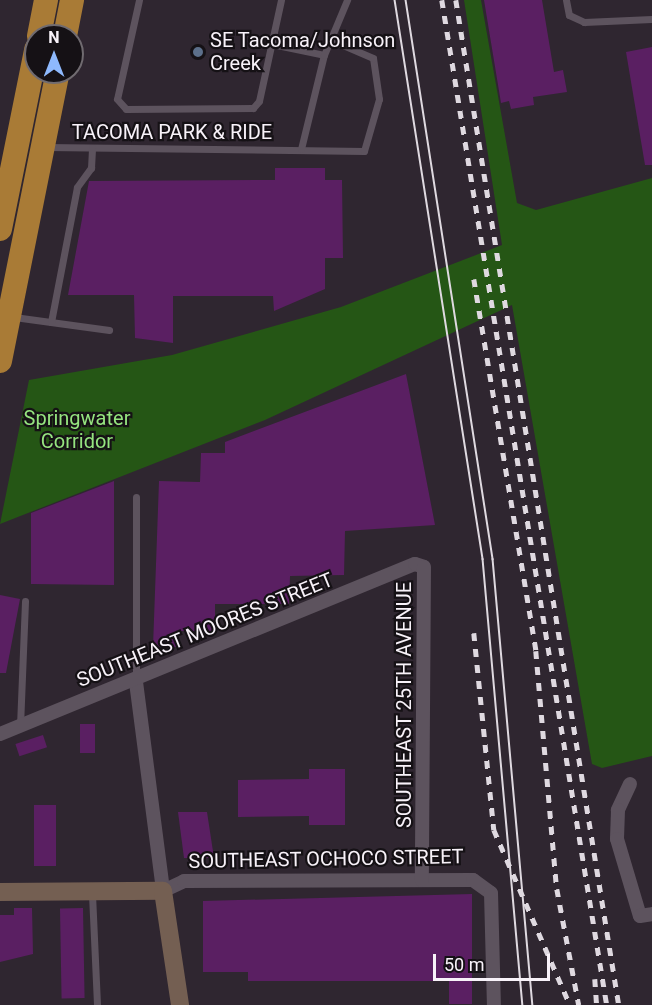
<!DOCTYPE html>
<style>
body{margin:0}
#map{position:relative;width:652px;height:1005px;overflow:hidden;background:#2f2630;font-family:Roboto,sans-serif}
div>[style]{position:absolute}
.green>*{inset:0;background:#255615}
.building>*{inset:0;background:#5a1f62;transform-origin:0 0}
.lane>*{height:7px;margin:-3.5px;padding:0 3.5px;transform-origin:3.5px;border-radius:3.5px;background:#5d535e}
.street>*{height:14px;margin:-7px;padding:0 7px;transform-origin:7px;border-radius:7px;background:#5d535e}
.secondary>*{height:18px;margin:-9px;padding:0 9px;transform-origin:9px;border-radius:9px;background:#745f52}
.highway>*{height:24px;margin:-12px;padding:0 12px;transform-origin:12px;border-radius:12px;background:#a97b36}
.tram>*{height:1.5px;margin:-0.75px;padding:0 0.75px;transform-origin:0.75px;border-radius:0.75px;background:#dfd9e0}
.rail>*{height:4.5px;margin-top:-2.25px;transform-origin:0;background:repeating-linear-gradient(90deg,#dfd9e0 0 8px,transparent 0 16px)}
.dots>*{width:16px;height:16px;translate:-50% -50%;box-sizing:border-box;border:3px solid #151115;border-radius:50%}
span{translate:-50% -50%;white-space:nowrap;text-align:center;line-height:1.15;-webkit-text-stroke:4.5px #151115;paint-order:stroke}
.poi-label{font-size:20px;color:#f8f2f9}
.left{translate:0 -50%;text-align:left}
.street-label{font-size:20px;color:#f8f2f9}
.park-label{font-size:20px;color:#95e47f}
.north{position:absolute;left:24px;top:24px;width:60px;height:60px;box-sizing:border-box;background:#151115;border:2px solid #706b70;border-radius:50%;rotate:0deg;font-size:16px;font-weight:700;line-height:24px;text-align:center;color:#f8f2f9}
.north::after{content:'';display:block;margin:auto;width:21px;height:27px;background:#8eb9fd;clip-path:polygon(50% 0,100% 100%,50% 72%,0 100%)}
.scale{position:absolute;left:433px;top:954px;width:117px;height:27px;box-sizing:border-box;border:3px solid #f8f2f9;border-top:0;padding-left:8px;font-size:18px;line-height:21px;white-space:nowrap;color:#f8f2f9;-webkit-text-stroke:4px #151115;paint-order:stroke}
</style>
<div id="map">
<div class="green">
<i style="clip-path:polygon(464px 0,481px 0,517px 203px,536px 210px,652px 178px,652px 756px,602px 768px,592px 764px,512px 305px,265px 420px,0 524px,29px 380px,172px 355px,341px 307px,502px 245px)"></i>
</div>
<div class="building">
<i style="clip-path:polygon(484px 0,542px 0,554px 72px,563px 70px,567px 92px,533px 97px,534px 105px,511px 109px,509px 101px,501px 103px)"></i>
<i style="clip-path:polygon(652px 47px,652px 165px,645px 165px,626px 52px)"></i>
<i style="clip-path:polygon(275px 168px,325px 168px,325px 180px,342px 180px,343px 258px,325px 258px,325px 289px,274px 311px,273px 296px,173px 296px,173px 343px,135px 338px,134px 295px,68px 295px,89px 181px,275px 180px)"></i>
<i style="clip-path:polygon(406px 374px,435px 525px,345px 531px,344px 575px,290px 576px,289px 604px,215px 604px,215px 631px,177px 631px,177px 647px,153px 647px,159px 481px,200px 482px,201px 453px,225px 453px,225px 442px)"></i>
<i style="clip-path:polygon(114px 481px,114px 585px,31px 584px,31px 513px)"></i>
<i style="clip-path:polygon(0 595px,20px 599px,6px 673px,0 673px)"></i>
<i style="left:80px;top:724px;width:15px;height:29px"></i>
<i style="left:43px;top:735px;width:13px;height:29px;rotate:72deg"></i>
<i style="clip-path:polygon(309px 769px,345px 769px,345px 825px,309px 825px,309px 816px,238px 817px,238px 780px,309px 779px)"></i>
<i style="left:34px;top:805px;width:22px;height:61px"></i>
<i style="clip-path:polygon(178px 812px,207px 812px,214px 858px,184px 858px)"></i>
<i style="clip-path:polygon(472px 894px,472px 1004px,449px 1004px,449px 981px,248px 981px,248px 972px,203px 972px,203px 901px)"></i>
<i style="clip-path:polygon(14px 908px,32px 908px,33px 954px,0 962px,0 915px,14px 915px)"></i>
<i style="left:83px;top:908px;width:90px;height:23px;rotate:89deg"></i>
</div>
<div class="lane">
<i style="left:139px;top:0;width:101px;rotate:102.5deg"></i>
<i style="left:117px;top:99px;width:13px;rotate:48deg"></i>
<i style="left:126px;top:109px;width:127px;rotate:-0.5deg"></i>
<i style="left:253px;top:108px;width:9px;rotate:-49deg"></i>
<i style="left:259px;top:101px;width:103px;rotate:-77.7deg"></i>
<i style="left:566px;top:0;width:15px;rotate:79deg"></i>
<i style="left:569px;top:15px;width:17px;rotate:25deg"></i>
<i style="left:584px;top:22px;width:68px;rotate:-2.5deg"></i>
<i style="left:272px;top:44px;width:53px;rotate:11.9deg"></i>
<i style="left:46px;top:147px;width:318px;rotate:0.7deg"></i>
<i style="left:364px;top:151px;width:54px;rotate:-73.9deg"></i>
<i style="left:379px;top:99px;width:41px;rotate:-98.3deg"></i>
<i style="left:373px;top:58px;width:46px;rotate:-156.8deg"></i>
<i style="left:301px;top:149px;width:97px;rotate:-76.3deg"></i>
<i style="left:324px;top:55px;width:60px;rotate:-67.3deg"></i>
<i style="left:14px;top:317px;width:96px;rotate:7.8deg"></i>
<i style="left:51px;top:322px;width:137px;rotate:-79.1deg"></i>
<i style="left:77px;top:187px;width:24px;rotate:-54deg"></i>
<i style="left:91px;top:168px;width:20px;rotate:-87deg"></i>
<i style="left:136px;top:497px;width:182px;rotate:90deg"></i>
<i style="left:20px;top:726px;width:125px;rotate:-87.7deg"></i>
<i style="left:92px;top:894px;width:111px;rotate:87.4deg"></i>
</div>
<div class="street">
<i style="left:136px;top:682px;width:211px;rotate:82.6deg"></i>
<i style="left:163px;top:891px;width:23px;rotate:-25deg"></i>
<i style="left:184px;top:881px;width:289px;rotate:-0.2deg"></i>
<i style="left:473px;top:880px;width:22px;rotate:36deg"></i>
<i style="left:491px;top:893px;width:112px;rotate:88.5deg"></i>
<i style="left:0;top:734px;width:448px;rotate:-22.3deg"></i>
<i style="left:415px;top:564px;width:9px;rotate:18deg"></i>
<i style="left:424px;top:567px;width:313px;rotate:90.4deg"></i>
<i style="left:630px;top:784px;width:29px;rotate:115deg"></i>
<i style="left:618px;top:810px;width:29px;rotate:92deg"></i>
<i style="left:617px;top:839px;width:80px;rotate:73.4deg"></i>
<i style="left:640px;top:916px;width:12px;rotate:-9deg"></i>
</div>
<div class="secondary">
<i style="left:0;top:892px;width:163px;rotate:-0.4deg"></i>
<i style="left:163px;top:891px;width:115px;rotate:81.5deg"></i>
</div>
<div class="highway">
<i style="left:39px;top:36px;width:37px;rotate:-79deg"></i>
<i style="left:65px;top:36px;width:37px;rotate:-79deg"></i>
<i style="left:0;top:229px;width:183px;rotate:-78.6deg"></i>
<i style="left:0;top:361px;width:295px;rotate:-78.7deg"></i>
</div>
<div class="tram">
<i style="left:395px;top:0;width:566px;rotate:81.05deg"></i>
<i style="left:483px;top:559px;width:448px;rotate:84.9deg"></i>
<i style="left:406px;top:0;width:566px;rotate:81.15deg"></i>
<i style="left:493px;top:559px;width:448px;rotate:84.9deg"></i>
</div>
<div class="rail">
<i style="left:442px;top:0;width:1018px;rotate:80.68deg"></i>
<i style="left:456px;top:0;width:1018px;rotate:80.79deg"></i>
<i style="left:474px;top:279px;width:377px;rotate:80.5deg"></i>
<i style="left:536px;top:651px;width:239px;rotate:85deg"></i>
<i style="left:557px;top:889px;width:118px;rotate:79.3deg"></i>
<i style="left:474px;top:633px;width:198px;rotate:84.2deg"></i>
<i style="left:494px;top:830px;width:191px;rotate:66.5deg"></i>
<i style="left:595px;top:979px;width:26px;rotate:86deg"></i>
</div>
<div class="dots">
<i style="left:198px;top:52px;background:#5c6f8a"></i>
</div>
<div class="poi-label">
<span class="left" style="left:210px;top:52px">SE Tacoma/Johnson<br>Creek</span>
</div>
<div class="street-label">
<span style="left:172px;top:132px">TACOMA PARK &amp; RIDE</span>
<span style="left:205px;top:630px;rotate:-22deg">SOUTHEAST MOORES STREET</span>
<span style="left:404px;top:705px;rotate:-90deg">SOUTHEAST 25TH AVENUE</span>
<span style="left:326px;top:859px;rotate:-1deg">SOUTHEAST OCHOCO STREET</span>
</div>
<div class="park-label">
<span style="left:77px;top:430px">Springwater<br>Corridor</span>
</div>
<div class="north">N</div>
<div class="scale">50 m</div>
</div>
